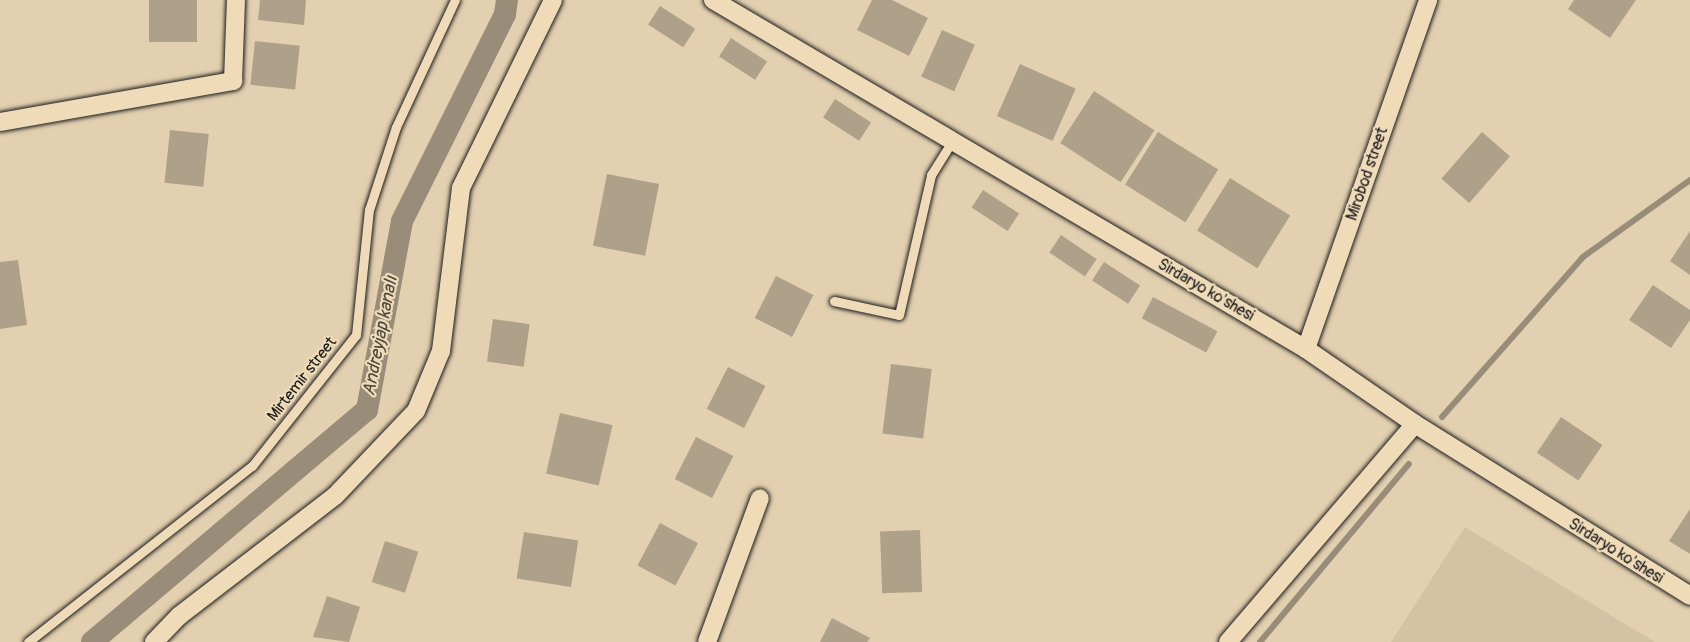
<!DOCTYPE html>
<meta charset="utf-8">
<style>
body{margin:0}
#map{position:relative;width:1690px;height:642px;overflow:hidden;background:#e3d0b0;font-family:Pangolin,sans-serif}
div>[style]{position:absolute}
.built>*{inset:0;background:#d3c2a4}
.stream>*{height:6px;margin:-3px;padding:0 3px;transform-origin:3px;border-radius:3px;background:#998d79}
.canal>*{height:22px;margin:-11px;padding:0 11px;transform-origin:11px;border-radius:11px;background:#998d79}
.building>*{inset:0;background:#afa189;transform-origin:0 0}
.roads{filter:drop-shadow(0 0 2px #1c1c1c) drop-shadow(0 0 2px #1c1c1c)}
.lane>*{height:9px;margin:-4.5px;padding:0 4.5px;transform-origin:4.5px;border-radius:4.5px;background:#f0dbb9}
.street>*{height:18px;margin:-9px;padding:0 9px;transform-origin:9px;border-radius:9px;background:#f0dbb9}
span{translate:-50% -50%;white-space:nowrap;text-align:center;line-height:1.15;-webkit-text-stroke:4.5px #f0dbb9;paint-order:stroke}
.street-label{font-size:16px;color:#1c1c1c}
.water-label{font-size:18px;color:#4e4941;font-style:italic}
</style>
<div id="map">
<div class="built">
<i style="clip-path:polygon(1465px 527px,1655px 642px,1391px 642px)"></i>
</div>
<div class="stream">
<i style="left:1442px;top:417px;width:213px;rotate:-48.6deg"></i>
<i style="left:1583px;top:257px;width:132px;rotate:-35.7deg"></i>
<i style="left:1260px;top:642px;width:232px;rotate:-50.1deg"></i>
</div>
<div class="canal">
<i style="left:92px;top:642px;width:360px;rotate:-40.2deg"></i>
<i style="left:367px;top:410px;width:192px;rotate:-79.5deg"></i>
<i style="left:402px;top:221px;width:231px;rotate:-63.5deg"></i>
<i style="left:505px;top:14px;width:14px;rotate:-82deg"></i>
</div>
<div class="building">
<i style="left:149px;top:0;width:48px;height:42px"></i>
<i style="clip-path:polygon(260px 0,306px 0,304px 25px,258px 20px)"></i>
<i style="clip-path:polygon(872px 0,892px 0,928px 18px,909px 56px,857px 30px)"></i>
<i style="clip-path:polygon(1574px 0,1636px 0,1610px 38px,1568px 9px)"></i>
<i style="left:660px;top:6px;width:42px;height:22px;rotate:33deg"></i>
<i style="left:942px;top:30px;width:36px;height:51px;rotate:24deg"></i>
<i style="left:731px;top:38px;width:43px;height:22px;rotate:33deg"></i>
<i style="left:255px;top:41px;width:45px;height:44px;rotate:6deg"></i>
<i style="left:1020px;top:64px;width:61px;height:57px;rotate:24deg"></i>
<i style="left:1094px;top:91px;width:72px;height:62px;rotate:33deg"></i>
<i style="left:835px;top:99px;width:43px;height:22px;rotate:33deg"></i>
<i style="left:170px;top:130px;width:39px;height:53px;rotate:6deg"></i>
<i style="left:1158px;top:132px;width:71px;height:62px;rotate:32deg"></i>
<i style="left:1482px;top:132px;width:37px;height:62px;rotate:41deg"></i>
<i style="left:607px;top:174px;width:53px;height:73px;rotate:11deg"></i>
<i style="left:1230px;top:178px;width:71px;height:62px;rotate:32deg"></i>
<i style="left:983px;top:190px;width:43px;height:21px;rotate:33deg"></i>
<i style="clip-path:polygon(1690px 231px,1690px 275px,1670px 261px)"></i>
<i style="left:1061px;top:235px;width:43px;height:21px;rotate:34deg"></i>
<i style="clip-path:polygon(18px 260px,27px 325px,0 329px,0 262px)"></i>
<i style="left:1104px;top:262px;width:43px;height:22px;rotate:33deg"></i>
<i style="left:776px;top:276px;width:42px;height:47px;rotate:27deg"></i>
<i style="clip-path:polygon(1653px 285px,1690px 310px,1690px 320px,1671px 348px,1629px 320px)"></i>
<i style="left:1153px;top:297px;width:73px;height:24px;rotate:28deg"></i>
<i style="left:493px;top:319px;width:37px;height:43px;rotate:8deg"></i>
<i style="left:891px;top:364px;width:41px;height:70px;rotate:7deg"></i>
<i style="left:728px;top:367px;width:42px;height:47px;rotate:27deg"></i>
<i style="left:560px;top:413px;width:54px;height:62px;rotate:13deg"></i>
<i style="left:1561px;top:417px;width:50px;height:43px;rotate:34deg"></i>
<i style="left:696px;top:437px;width:42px;height:47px;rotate:27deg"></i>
<i style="clip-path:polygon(1690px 509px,1690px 554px,1669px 541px)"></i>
<i style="left:660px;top:523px;width:43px;height:48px;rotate:28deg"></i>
<i style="left:920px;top:530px;width:62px;height:40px;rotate:88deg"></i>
<i style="left:524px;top:532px;width:55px;height:47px;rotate:9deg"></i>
<i style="left:385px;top:541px;width:35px;height:43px;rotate:18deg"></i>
<i style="clip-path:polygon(327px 596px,360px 607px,349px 642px,313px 637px)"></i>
<i style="clip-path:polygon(832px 618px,870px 638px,867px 642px,820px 642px)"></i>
</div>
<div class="roads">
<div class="lane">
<i style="left:834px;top:301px;width:66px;rotate:12.2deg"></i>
<i style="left:899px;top:315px;width:144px;rotate:-77.1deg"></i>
<i style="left:931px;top:175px;width:40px;rotate:-58deg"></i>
<i style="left:28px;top:642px;width:285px;rotate:-38.2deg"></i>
<i style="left:252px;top:466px;width:167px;rotate:-51.6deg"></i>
<i style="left:356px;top:335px;width:126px;rotate:-84.1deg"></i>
<i style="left:369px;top:210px;width:87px;rotate:-72deg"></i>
<i style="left:396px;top:127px;width:140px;rotate:-65.1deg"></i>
</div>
<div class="street">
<i style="left:713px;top:0;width:688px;rotate:30.48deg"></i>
<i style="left:1306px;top:349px;width:132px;rotate:34.5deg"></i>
<i style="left:1415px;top:424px;width:324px;rotate:32deg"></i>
<i style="left:0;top:122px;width:237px;rotate:-10deg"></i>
<i style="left:233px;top:81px;width:81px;rotate:-87.9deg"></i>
<i style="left:1306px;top:349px;width:370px;rotate:-70.7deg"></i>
<i style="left:154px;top:642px;width:36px;rotate:-46deg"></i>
<i style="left:179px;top:616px;width:197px;rotate:-37.6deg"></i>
<i style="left:335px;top:496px;width:117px;rotate:-46.4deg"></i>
<i style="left:416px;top:411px;width:65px;rotate:-67.4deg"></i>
<i style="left:441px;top:351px;width:164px;rotate:-83deg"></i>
<i style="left:461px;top:188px;width:209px;rotate:-63.9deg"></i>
<i style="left:707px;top:642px;width:153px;rotate:-69.8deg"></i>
<i style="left:1228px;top:642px;width:287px;rotate:-49.4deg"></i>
</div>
</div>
<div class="street-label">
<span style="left:1367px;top:174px;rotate:-71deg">Mirobod street</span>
<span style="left:1206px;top:290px;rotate:30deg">Sirdaryo ko'shesi</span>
<span style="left:302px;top:379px;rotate:-52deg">Mirtemir street</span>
<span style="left:1616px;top:551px;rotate:32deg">Sirdaryo ko'shesi</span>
</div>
<div class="water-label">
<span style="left:381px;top:336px;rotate:-79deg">Andreyjap kanalı</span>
</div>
</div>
